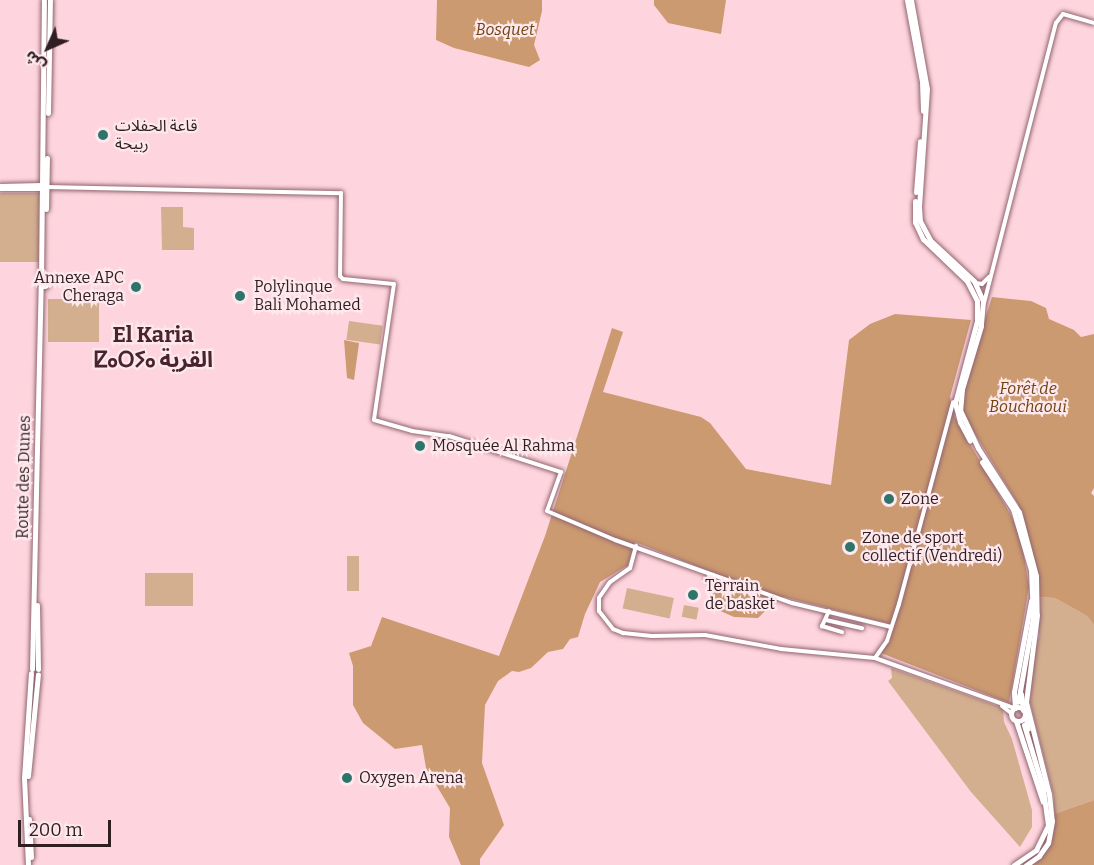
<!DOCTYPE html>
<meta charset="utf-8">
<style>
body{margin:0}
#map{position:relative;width:1094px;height:865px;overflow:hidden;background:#fed5de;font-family:Bitter,"Noto Sans Arabic","Noto Sans Tifinagh",serif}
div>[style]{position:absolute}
.green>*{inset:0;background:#d3af90;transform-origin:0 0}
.forest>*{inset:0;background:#cb9a70}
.trunk-tunnel>*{height:5px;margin-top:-2.5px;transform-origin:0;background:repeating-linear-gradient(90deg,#d5b0b9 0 5px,transparent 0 7.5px)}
.roads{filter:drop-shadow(0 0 2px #916470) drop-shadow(0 0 2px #916470)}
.tertiary>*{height:4px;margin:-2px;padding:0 2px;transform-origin:2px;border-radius:2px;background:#fff}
.primary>*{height:5px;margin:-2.5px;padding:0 2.5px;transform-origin:2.5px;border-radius:2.5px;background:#fff}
.primary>.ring{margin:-2.5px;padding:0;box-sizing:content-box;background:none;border:5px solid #fff;border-radius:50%}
.trunk>*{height:5px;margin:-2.5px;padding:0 2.5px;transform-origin:2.5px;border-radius:2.5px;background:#fff}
.dots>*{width:16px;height:16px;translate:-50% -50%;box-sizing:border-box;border:3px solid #fde8ed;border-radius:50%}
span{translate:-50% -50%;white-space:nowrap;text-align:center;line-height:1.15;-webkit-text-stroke:4.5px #fde8ed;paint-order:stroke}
.park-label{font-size:16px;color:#714310;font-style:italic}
.poi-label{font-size:16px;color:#311e23}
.left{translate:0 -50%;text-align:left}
.right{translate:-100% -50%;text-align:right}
.street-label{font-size:16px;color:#311e23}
.district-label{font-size:22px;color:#49232e;font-weight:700}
.north{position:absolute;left:18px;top:18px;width:60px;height:60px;-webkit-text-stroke:4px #fde8ed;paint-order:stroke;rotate:225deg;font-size:16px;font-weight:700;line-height:24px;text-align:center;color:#311e23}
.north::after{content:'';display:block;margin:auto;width:21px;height:27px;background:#311e23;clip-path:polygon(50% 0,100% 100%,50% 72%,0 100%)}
.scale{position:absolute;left:18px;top:820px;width:93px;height:27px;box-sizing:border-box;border:3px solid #311e23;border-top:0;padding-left:8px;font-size:18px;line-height:21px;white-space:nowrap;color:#311e23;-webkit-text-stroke:4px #fde8ed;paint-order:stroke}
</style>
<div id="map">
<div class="green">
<i style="left:0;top:193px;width:39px;height:69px"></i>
<i style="clip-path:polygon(161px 207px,183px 207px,183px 227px,194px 228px,194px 250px,162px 250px)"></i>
<i style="left:48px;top:299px;width:51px;height:43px"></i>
<i style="left:349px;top:321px;width:34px;height:19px;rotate:8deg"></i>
<i style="left:347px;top:556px;width:12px;height:35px"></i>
<i style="left:145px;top:573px;width:48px;height:33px"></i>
<i style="left:627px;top:588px;width:48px;height:21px;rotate:12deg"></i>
<i style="clip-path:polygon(1039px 597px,1055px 598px,1087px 616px,1094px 625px,1094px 800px,1054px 814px,1054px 797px,1030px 702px,1034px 652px,1039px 636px)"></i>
<i style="left:684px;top:605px;width:15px;height:12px;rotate:11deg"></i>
<i style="clip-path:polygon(891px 668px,1003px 708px,1004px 722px,1012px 739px,1032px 810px,1032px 827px,1020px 847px,971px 792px,888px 681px,892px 678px)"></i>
</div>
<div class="forest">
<i style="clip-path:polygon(437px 0,542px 0,542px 11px,534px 45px,540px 60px,529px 67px,454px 48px,436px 40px)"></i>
<i style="clip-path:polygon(654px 0,726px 0,721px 34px,668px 23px,654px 5px)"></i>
<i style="clip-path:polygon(992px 297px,1031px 301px,1046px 308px,1049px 319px,1074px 330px,1081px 337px,1094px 334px,1094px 488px,1091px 493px,1094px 496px,1094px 625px,1087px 616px,1055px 598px,1039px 597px,1038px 571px,1018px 504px,961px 411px,966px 379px)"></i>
<i style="clip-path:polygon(895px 314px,971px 320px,950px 397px,954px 416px,1012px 517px,1022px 544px,1029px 587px,1009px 703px,881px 653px,894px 625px,784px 597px,770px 606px,758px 618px,734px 617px,709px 606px,714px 573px,635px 542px,628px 565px,600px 582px,585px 614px,578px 637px,570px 639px,563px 649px,548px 652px,531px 668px,519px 672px,512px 671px,498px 681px,485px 705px,482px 763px,504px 825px,480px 859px,480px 865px,461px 865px,449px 837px,450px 808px,426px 768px,422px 745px,395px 749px,363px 723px,353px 705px,353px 666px,349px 653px,371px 646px,382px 617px,499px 656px,545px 536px,612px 328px,623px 332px,603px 392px,701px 417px,710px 423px,746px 469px,831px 485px,849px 340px,870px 324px)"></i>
<i style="clip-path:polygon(344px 340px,359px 343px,354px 380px,347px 378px)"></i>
<i style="clip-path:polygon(1094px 800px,1094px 865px,1030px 865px,1048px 849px,1054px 814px)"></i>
</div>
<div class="trunk-tunnel">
<i style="left:1018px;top:702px;width:24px;rotate:75deg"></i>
</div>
<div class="roads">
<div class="tertiary">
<i style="left:0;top:186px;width:42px;rotate:-1.4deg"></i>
<i style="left:46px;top:187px;width:295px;rotate:1.2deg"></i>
<i style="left:341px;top:193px;width:83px;rotate:90.7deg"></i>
<i style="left:340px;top:276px;width:4px;rotate:45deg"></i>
<i style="left:343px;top:279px;width:51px;rotate:5.6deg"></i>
<i style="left:394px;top:284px;width:137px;rotate:98.4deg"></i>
<i style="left:374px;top:420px;width:40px;rotate:16deg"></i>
<i style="left:412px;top:431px;width:37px;rotate:8deg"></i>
<i style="left:449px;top:436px;width:118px;rotate:17.8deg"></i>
<i style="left:561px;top:472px;width:41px;rotate:109.7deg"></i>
<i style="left:547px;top:511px;width:74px;rotate:23.1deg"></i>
<i style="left:615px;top:540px;width:188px;rotate:19.6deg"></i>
<i style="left:792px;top:603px;width:102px;rotate:13.6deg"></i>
<i style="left:0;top:189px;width:42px"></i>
<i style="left:976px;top:283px;width:6px;rotate:9deg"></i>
<i style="left:982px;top:284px;width:10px;rotate:-45deg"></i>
<i style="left:984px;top:303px;width:289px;rotate:-75.6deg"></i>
<i style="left:1056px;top:23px;width:11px;rotate:-52deg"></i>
<i style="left:1063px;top:14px;width:32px;rotate:16deg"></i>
<i style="left:636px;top:546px;width:23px;rotate:105deg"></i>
<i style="left:630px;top:568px;width:24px;rotate:145deg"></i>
<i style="left:610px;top:582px;width:19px;rotate:125deg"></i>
<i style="left:599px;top:598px;width:13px;rotate:90deg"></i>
<i style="left:599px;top:611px;width:23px;rotate:52deg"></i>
<i style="left:613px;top:629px;width:11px;rotate:22deg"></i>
<i style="left:623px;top:633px;width:29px;rotate:6deg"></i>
<i style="left:652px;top:636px;width:53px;rotate:-1.1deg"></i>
<i style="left:705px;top:635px;width:77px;rotate:10.4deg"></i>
<i style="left:781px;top:649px;width:94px;rotate:5.5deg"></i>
<i style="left:875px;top:658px;width:148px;rotate:19.8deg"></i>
<i style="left:707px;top:580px;width:8px;rotate:-40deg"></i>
<i style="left:829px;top:611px;width:17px;rotate:115deg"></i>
<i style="left:822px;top:626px;width:21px;rotate:17deg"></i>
<i style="left:826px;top:620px;width:37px;rotate:13deg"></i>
<i style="left:875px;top:658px;width:21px;rotate:-55deg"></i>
<i style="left:887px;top:641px;width:39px;rotate:-72deg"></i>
<i style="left:899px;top:604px;width:209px;rotate:-75deg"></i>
<i style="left:1002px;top:706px;width:11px;rotate:38deg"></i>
</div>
<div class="primary">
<i style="left:48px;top:113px;width:113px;rotate:-89deg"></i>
<i style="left:46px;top:209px;width:51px;rotate:-88.9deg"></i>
<i class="ring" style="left:41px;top:280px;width:1px;height:1px"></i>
<i style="left:41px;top:281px;width:281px;rotate:-89.4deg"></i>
<i style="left:37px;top:605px;width:64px;rotate:89.1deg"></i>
<i style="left:32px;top:669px;width:384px;rotate:-88.7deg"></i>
<i style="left:1021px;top:694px;width:16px;rotate:83deg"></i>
<i class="ring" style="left:1011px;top:707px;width:9px;height:9px"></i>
<i style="left:1015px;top:708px;width:16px;rotate:-94deg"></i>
<i style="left:1014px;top:692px;width:93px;rotate:-79.4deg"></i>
<i style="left:1025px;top:714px;width:15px;rotate:79deg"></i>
<i style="left:1016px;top:721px;width:85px;rotate:71.6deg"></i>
<i style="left:28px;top:776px;width:102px;rotate:-84.4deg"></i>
<i style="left:29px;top:819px;width:38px;rotate:87deg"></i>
<i style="left:28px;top:865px;width:87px;rotate:-92.6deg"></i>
<i style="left:24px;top:778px;width:105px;rotate:-86.2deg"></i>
</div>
<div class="trunk">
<i style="left:907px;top:0;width:83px;rotate:79.6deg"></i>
<i style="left:922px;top:82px;width:29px;rotate:88deg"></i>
<i style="left:911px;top:0;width:90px;rotate:79.8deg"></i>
<i style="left:927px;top:89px;width:118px;rotate:93.9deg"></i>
<i style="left:919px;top:207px;width:14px;rotate:86deg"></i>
<i style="left:920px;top:221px;width:21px;rotate:62deg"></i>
<i style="left:930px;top:240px;width:60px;rotate:43deg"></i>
<i style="left:974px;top:281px;width:22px;rotate:66deg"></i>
<i style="left:983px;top:301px;width:25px;rotate:95deg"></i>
<i style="left:981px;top:326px;width:66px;rotate:106.8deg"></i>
<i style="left:962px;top:389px;width:21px;rotate:95deg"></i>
<i style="left:960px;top:410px;width:42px;rotate:64.7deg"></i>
<i style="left:978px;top:448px;width:76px;rotate:57.4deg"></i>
<i style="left:1019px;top:512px;width:66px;rotate:75.1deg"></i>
<i style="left:1036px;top:576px;width:39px;rotate:89deg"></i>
<i style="left:1037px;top:615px;width:88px;rotate:97.2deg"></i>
<i style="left:1026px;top:702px;width:95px;rotate:76deg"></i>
<i style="left:1049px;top:794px;width:27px;rotate:84deg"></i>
<i style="left:1052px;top:821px;width:22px;rotate:100deg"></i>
<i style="left:1048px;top:843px;width:16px;rotate:125deg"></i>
<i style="left:1039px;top:856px;width:16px;rotate:145deg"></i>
<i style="left:916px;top:192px;width:51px;rotate:-85.5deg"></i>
<i style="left:915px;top:201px;width:21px;rotate:90deg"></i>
<i style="left:915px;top:222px;width:19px;rotate:65deg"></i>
<i style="left:923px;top:239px;width:61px;rotate:43.7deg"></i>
<i style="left:967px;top:281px;width:22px;rotate:63deg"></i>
<i style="left:977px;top:301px;width:20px;rotate:90deg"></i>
<i style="left:977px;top:321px;width:85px;rotate:105deg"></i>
<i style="left:955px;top:403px;width:20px;rotate:75deg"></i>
<i style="left:960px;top:422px;width:21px;rotate:62deg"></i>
<i style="left:982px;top:462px;width:56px;rotate:56.6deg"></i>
<i style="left:1013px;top:509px;width:64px;rotate:73.6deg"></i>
<i style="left:1031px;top:570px;width:47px;rotate:87.6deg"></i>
<i style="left:1033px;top:617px;width:86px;rotate:100deg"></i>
<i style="left:1014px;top:865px;width:27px;rotate:-34deg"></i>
<i style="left:1036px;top:850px;width:28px;rotate:-64deg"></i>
<i style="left:1048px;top:825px;width:37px;rotate:-98deg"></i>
<i style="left:1043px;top:788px;width:66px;rotate:-106.8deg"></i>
</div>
</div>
<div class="dots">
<i style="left:103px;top:135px;background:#2e746a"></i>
<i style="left:136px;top:287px;background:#2e746a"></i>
<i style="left:240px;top:296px;background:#2e746a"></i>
<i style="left:420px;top:446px;background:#2e746a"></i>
<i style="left:889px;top:499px;background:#2e746a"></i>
<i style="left:850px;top:547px;background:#2e746a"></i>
<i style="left:693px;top:595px;background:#2e746a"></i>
<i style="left:347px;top:778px;background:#2e746a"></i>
</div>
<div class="park-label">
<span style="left:505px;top:30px">Bosquet</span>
<span style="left:1028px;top:398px">Forêt de<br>Bouchaoui</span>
</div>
<div class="poi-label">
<span class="left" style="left:115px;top:135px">قاعة الحفلات<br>ربيحة</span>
<span class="right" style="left:124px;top:287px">Annexe APC<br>Cheraga</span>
<span class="left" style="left:254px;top:296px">Polylinque<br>Bali Mohamed</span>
<span class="left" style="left:432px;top:446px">Mosquée Al Rahma</span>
<span class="left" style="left:901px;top:499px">Zone</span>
<span class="left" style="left:862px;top:547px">Zone de sport<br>collectif (Vendredi)</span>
<span class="left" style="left:705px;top:595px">Terrain<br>de basket</span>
<span class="left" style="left:359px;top:778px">Oxygen Arena</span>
</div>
<div class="street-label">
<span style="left:24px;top:477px;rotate:-89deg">Route des Dunes</span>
</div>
<div class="district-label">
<span style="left:153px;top:347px">El Karia<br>ⵇⴰⵔⵢⴰ القرية</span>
</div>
<div class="north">ش</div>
<div class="scale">200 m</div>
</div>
